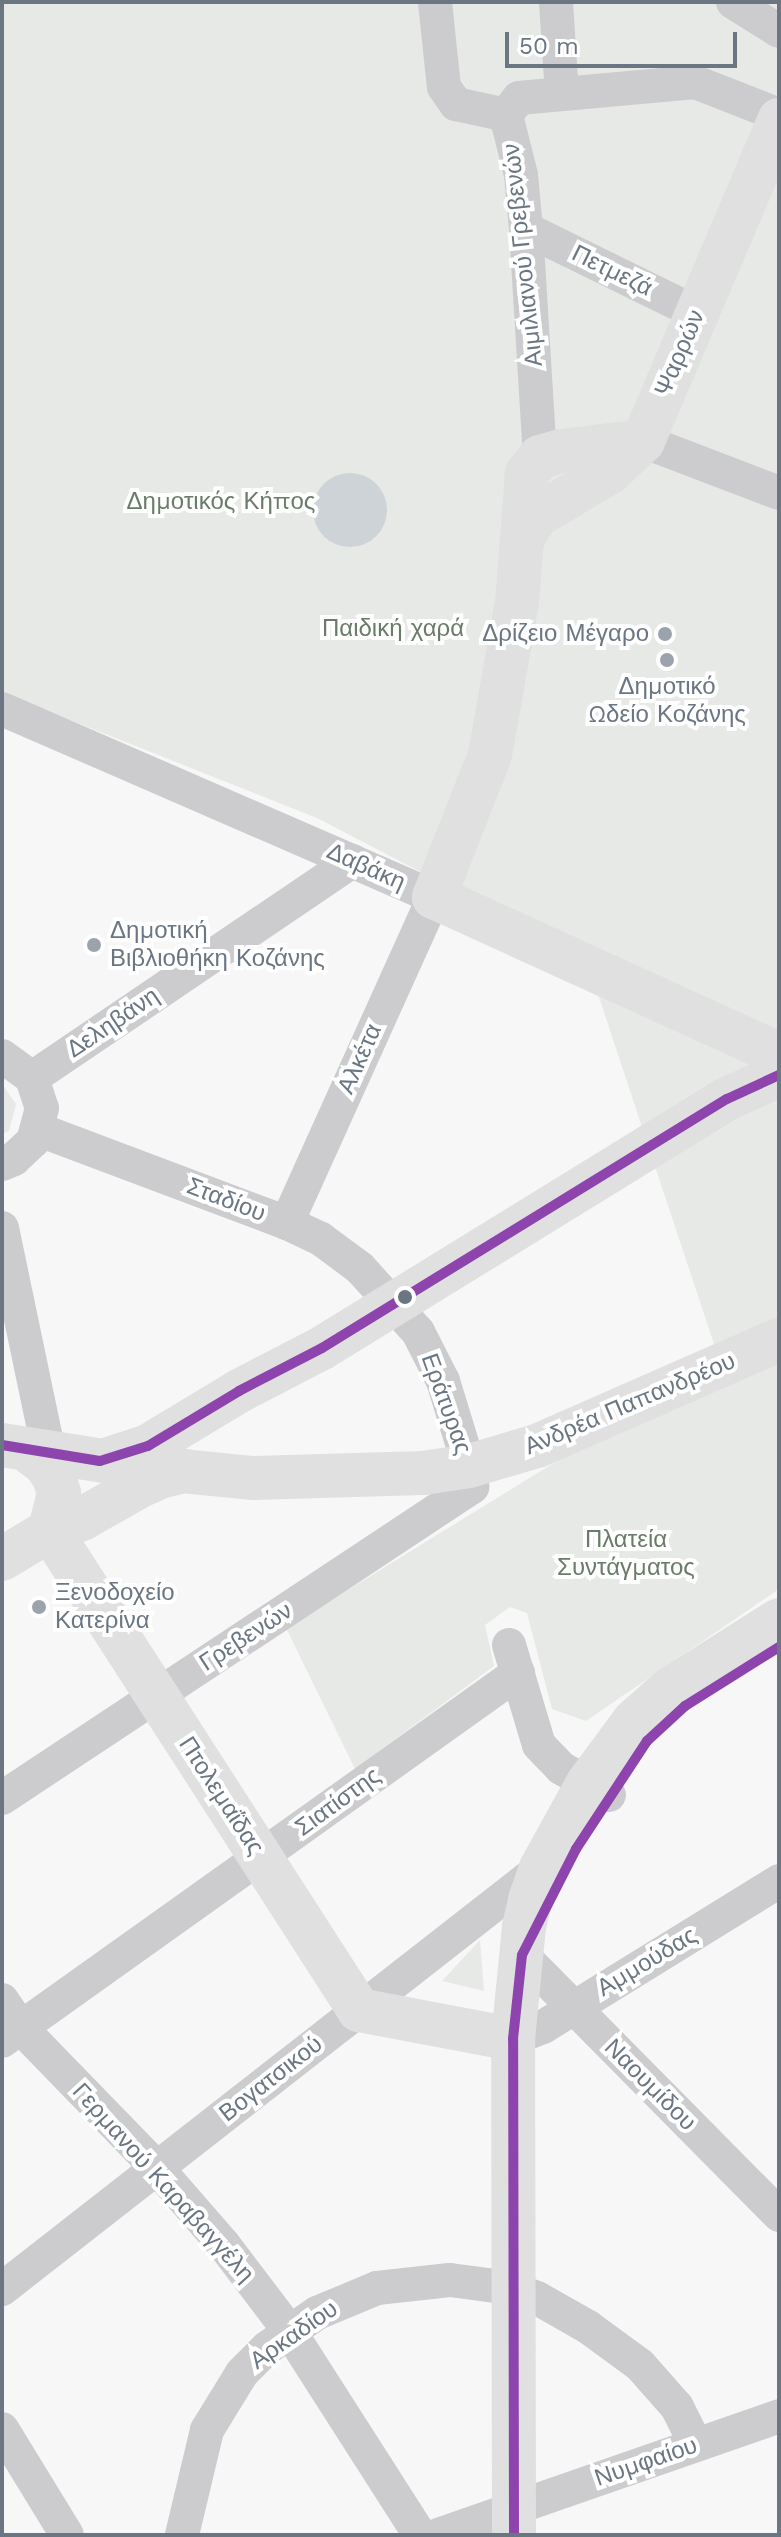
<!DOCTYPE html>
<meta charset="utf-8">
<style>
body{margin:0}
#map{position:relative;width:781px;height:2537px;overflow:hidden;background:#f7f7f7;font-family:"Work Sans",sans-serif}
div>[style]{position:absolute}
.green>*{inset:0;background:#e6e9e5}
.water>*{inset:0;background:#cdd3d6}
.round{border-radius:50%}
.street>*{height:34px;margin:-17px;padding:0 17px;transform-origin:17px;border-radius:17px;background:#ccccce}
.secondary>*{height:44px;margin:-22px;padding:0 22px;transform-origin:22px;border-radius:22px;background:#e0e0e1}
.primary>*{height:44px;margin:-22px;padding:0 22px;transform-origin:22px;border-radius:22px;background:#e0e0e1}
.bus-1>*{height:10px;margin:-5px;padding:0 5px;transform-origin:5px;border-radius:5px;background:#8e44ad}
.dots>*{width:22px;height:22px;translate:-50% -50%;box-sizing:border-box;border:4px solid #fff;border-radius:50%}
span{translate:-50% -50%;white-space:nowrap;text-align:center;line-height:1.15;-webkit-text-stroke:8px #fff;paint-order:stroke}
.street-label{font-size:24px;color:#6b7683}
.park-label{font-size:24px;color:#6b7b69}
.poi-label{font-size:24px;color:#6b7683}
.right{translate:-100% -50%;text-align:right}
.left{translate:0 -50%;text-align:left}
.frame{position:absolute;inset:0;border:4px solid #6b7683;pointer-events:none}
.scale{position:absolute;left:505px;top:32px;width:232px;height:36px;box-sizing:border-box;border:4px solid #6b7683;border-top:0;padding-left:10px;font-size:24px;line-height:28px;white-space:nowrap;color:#6b7683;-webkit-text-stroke:6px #fff;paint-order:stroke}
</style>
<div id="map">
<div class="green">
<i style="clip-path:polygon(2px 2px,779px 2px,779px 1589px,586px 1721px,552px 1709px,527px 1613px,510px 1607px,485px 1625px,494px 1666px,355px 1769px,286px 1628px,565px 1456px,728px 1386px,586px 958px,317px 818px,2px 693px)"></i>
<i style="clip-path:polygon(2px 1084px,16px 1104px,9px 1131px,2px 1134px)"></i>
<i style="clip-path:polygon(480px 1940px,484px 1991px,442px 1981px)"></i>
</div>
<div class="water">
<i class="round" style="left:313px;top:473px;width:74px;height:74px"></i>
</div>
<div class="street">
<i style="left:435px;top:2px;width:85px;rotate:84deg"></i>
<i style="left:444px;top:87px;width:21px;rotate:55deg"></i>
<i style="left:456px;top:104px;width:51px;rotate:12.4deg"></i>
<i style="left:556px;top:2px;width:92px;rotate:86.3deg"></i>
<i style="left:733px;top:2px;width:54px;rotate:32.2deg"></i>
<i style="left:506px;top:115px;width:62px;rotate:76deg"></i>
<i style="left:521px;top:175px;width:54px;rotate:84.7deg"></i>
<i style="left:526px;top:229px;width:228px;rotate:86.5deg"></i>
<i style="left:506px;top:115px;width:21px;rotate:-53deg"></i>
<i style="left:519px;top:98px;width:177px;rotate:-5.2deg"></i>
<i style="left:695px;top:82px;width:90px;rotate:21.4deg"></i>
<i style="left:526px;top:229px;width:191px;rotate:26.2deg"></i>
<i style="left:643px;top:441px;width:146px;rotate:20.9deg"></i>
<i style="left:2px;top:709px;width:471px;rotate:23.5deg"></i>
<i style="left:434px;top:897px;width:358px;rotate:114.3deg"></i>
<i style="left:2px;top:1056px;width:37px;rotate:36deg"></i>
<i style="left:32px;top:1078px;width:32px;rotate:72deg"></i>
<i style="left:42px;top:1108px;width:34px;rotate:105deg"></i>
<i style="left:33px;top:1141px;width:26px;rotate:137deg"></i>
<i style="left:14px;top:1159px;width:13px;rotate:157deg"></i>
<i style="left:32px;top:1078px;width:387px;rotate:-34.1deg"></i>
<i style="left:2px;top:1228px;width:230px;rotate:78.2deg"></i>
<i style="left:509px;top:1645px;width:104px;rotate:73.3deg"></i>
<i style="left:539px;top:1745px;width:32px;rotate:46deg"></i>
<i style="left:561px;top:1768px;width:55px;rotate:29.4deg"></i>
<i style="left:2px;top:1798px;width:564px;rotate:-33.49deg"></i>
<i style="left:472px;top:1487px;width:21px;rotate:-98deg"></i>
<i style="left:469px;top:1466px;width:89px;rotate:-107deg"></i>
<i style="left:443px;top:1381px;width:55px;rotate:-117deg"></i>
<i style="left:418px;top:1332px;width:86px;rotate:-132.2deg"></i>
<i style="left:360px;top:1268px;width:49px;rotate:-143.4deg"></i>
<i style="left:321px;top:1239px;width:38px;rotate:-155deg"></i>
<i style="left:287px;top:1223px;width:265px;rotate:-159.4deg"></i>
<i style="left:522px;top:1955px;width:366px;rotate:45.3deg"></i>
<i style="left:2px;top:2000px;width:34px;rotate:56deg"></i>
<i style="left:21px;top:2028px;width:195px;rotate:45.8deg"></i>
<i style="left:157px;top:2168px;width:102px;rotate:49deg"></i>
<i style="left:224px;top:2245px;width:109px;rotate:52.8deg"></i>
<i style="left:290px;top:2332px;width:241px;rotate:57.4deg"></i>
<i style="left:513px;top:2039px;width:32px;rotate:-22deg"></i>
<i style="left:543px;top:2027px;width:278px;rotate:-31.7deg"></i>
<i style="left:2px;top:2041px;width:634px;rotate:-35.5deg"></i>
<i style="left:2px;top:2289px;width:684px;rotate:-37.99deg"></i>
<i style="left:2px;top:2429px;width:124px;rotate:58.5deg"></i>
<i style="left:182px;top:2535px;width:108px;rotate:-76.6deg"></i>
<i style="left:207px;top:2430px;width:67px;rotate:-58.4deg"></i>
<i style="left:242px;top:2373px;width:35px;rotate:-45deg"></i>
<i style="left:267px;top:2348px;width:61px;rotate:-35deg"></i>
<i style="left:317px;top:2313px;width:65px;rotate:-22.6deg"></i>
<i style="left:377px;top:2288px;width:73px;rotate:-6.3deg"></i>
<i style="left:450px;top:2280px;width:62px;rotate:7.5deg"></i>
<i style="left:511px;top:2288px;width:28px;rotate:21deg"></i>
<i style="left:537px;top:2298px;width:59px;rotate:29.6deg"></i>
<i style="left:588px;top:2327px;width:64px;rotate:36.2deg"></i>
<i style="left:640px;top:2365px;width:56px;rotate:48.6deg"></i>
<i style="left:677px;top:2407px;width:42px;rotate:63.4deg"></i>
<i style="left:438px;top:2535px;width:361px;rotate:-19.2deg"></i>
</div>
<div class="secondary">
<i style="left:643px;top:441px;width:83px;rotate:173deg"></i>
<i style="left:561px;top:451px;width:22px;rotate:164deg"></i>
<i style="left:540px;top:457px;width:21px;rotate:129deg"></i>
<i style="left:527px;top:473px;width:129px;rotate:94.4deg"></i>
<i style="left:517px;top:602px;width:155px;rotate:100deg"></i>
<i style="left:490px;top:755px;width:153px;rotate:111.5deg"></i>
<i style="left:434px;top:897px;width:379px;rotate:24.5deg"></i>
<i style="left:523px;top:538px;width:24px;rotate:-60deg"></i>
<i style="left:535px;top:517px;width:87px;rotate:-31deg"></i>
<i style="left:610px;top:472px;width:45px;rotate:-43.2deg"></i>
<i style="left:643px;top:441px;width:349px;rotate:-67deg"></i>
<i style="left:25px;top:1449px;width:25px;rotate:37deg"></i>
<i style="left:45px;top:1464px;width:16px;rotate:55deg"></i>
<i style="left:54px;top:1477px;width:17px;rotate:73deg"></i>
<i style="left:59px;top:1493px;width:38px;rotate:104deg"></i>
<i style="left:50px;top:1530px;width:571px;rotate:57.23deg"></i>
<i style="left:359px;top:2010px;width:157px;rotate:10.7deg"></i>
<i style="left:2px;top:1559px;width:56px;rotate:-31.1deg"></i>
<i style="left:50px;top:1530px;width:34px;rotate:-19deg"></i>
<i style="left:82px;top:1519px;width:64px;rotate:-29.7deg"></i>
<i style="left:138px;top:1487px;width:27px;rotate:-24deg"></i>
<i style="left:163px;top:1476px;width:23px;rotate:-13deg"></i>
</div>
<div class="primary">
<i style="left:2px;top:1445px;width:142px;rotate:8.9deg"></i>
<i style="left:142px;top:1467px;width:112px;rotate:5.7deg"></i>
<i style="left:253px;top:1478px;width:170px;rotate:-1.7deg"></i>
<i style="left:423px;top:1473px;width:47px;rotate:-8.7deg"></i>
<i style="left:469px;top:1466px;width:71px;rotate:-16.4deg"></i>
<i style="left:537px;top:1446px;width:264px;rotate:-23.7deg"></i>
<i style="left:109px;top:1459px;width:41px;rotate:-18.4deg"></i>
<i style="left:148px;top:1446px;width:106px;rotate:-31.1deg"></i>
<i style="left:239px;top:1391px;width:93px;rotate:-27.4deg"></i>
<i style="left:322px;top:1348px;width:475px;rotate:-31.6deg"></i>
<i style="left:727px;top:1099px;width:57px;rotate:-24.8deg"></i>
<i style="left:514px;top:2535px;width:496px;rotate:-90.1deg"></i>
<i style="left:513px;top:2039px;width:113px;rotate:-84.4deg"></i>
<i style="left:524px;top:1927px;width:28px;rotate:-77deg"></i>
<i style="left:530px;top:1900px;width:34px;rotate:-71deg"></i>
<i style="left:541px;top:1868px;width:97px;rotate:-61.1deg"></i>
<i style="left:588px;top:1783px;width:77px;rotate:-53.4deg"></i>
<i style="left:634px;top:1721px;width:48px;rotate:-41.6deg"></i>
<i style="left:670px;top:1689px;width:129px;rotate:-32.3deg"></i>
</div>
<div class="bus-1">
<i style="left:2px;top:1445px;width:99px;rotate:9.3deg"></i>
<i style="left:100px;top:1461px;width:50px;rotate:-17.4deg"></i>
<i style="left:148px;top:1446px;width:106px;rotate:-31.1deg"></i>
<i style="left:239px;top:1391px;width:93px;rotate:-27.4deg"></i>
<i style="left:322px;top:1348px;width:475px;rotate:-31.6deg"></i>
<i style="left:727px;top:1099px;width:57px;rotate:-24.8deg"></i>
<i style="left:514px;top:2535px;width:496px;rotate:-90.1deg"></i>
<i style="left:513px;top:2039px;width:84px;rotate:-83.9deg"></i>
<i style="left:522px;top:1955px;width:119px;rotate:-63deg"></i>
<i style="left:576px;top:1849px;width:129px;rotate:-56.7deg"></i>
<i style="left:647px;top:1741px;width:52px;rotate:-42.6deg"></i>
<i style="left:685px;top:1706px;width:111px;rotate:-32.1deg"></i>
</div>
<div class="dots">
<i style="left:665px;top:634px;background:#9ca3ac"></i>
<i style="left:667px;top:660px;background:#9ca3ac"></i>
<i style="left:94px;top:945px;background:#9ca3ac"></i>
<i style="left:405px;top:1297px;background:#6b7683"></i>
<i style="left:39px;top:1607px;background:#9ca3ac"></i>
</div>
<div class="street-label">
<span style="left:523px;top:255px;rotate:-96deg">Αιμιλιανού Γρεβενών</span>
<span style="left:612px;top:271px;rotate:26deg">Πετμεζά</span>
<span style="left:680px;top:353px;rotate:-67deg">Ψαρρών</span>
<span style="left:366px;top:867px;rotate:24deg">Δαβάκη</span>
<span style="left:113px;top:1023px;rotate:-34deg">Δεληβάνη</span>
<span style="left:360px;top:1059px;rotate:-66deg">Αλκέτα</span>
<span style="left:226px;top:1200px;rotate:21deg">Σταδίου</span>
<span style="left:446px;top:1404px;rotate:70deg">Εράτυρας</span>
<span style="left:630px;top:1404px;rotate:-23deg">Ανδρέα Παπανδρέου</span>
<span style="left:246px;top:1637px;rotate:-33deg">Γρεβενών</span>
<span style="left:221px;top:1796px;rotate:57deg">Πτολεμαΐδας</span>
<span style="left:338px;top:1802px;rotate:-36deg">Σιατίστης</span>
<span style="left:647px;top:1962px;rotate:-31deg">Αμμούδας</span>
<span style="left:271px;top:2079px;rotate:-38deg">Βογατσικού</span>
<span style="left:650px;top:2085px;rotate:45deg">Ναουμίδου</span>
<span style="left:163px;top:2183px;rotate:48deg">Γερμανού Καραβαγγέλη</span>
<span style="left:294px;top:2335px;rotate:-35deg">Αρκαδίου</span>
<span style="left:646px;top:2462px;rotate:-19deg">Νυμφαίου</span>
</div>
<div class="park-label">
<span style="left:221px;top:502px">Δημοτικός Κήπος</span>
<span style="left:393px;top:629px">Παιδική χαρά</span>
<span style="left:626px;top:1554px">Πλατεία<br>Συντάγματος</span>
</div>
<div class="poi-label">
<span class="right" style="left:649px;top:634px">Δρίζειο Μέγαρο</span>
<span style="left:667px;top:701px">Δημοτικό<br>Ωδείο Κοζάνης</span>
<span class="left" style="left:110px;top:945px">Δημοτική<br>Βιβλιοθήκη Κοζάνης</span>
<span class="left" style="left:55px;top:1607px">Ξενοδοχείο<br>Κατερίνα</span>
</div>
<div class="frame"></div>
<div class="scale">50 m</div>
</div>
